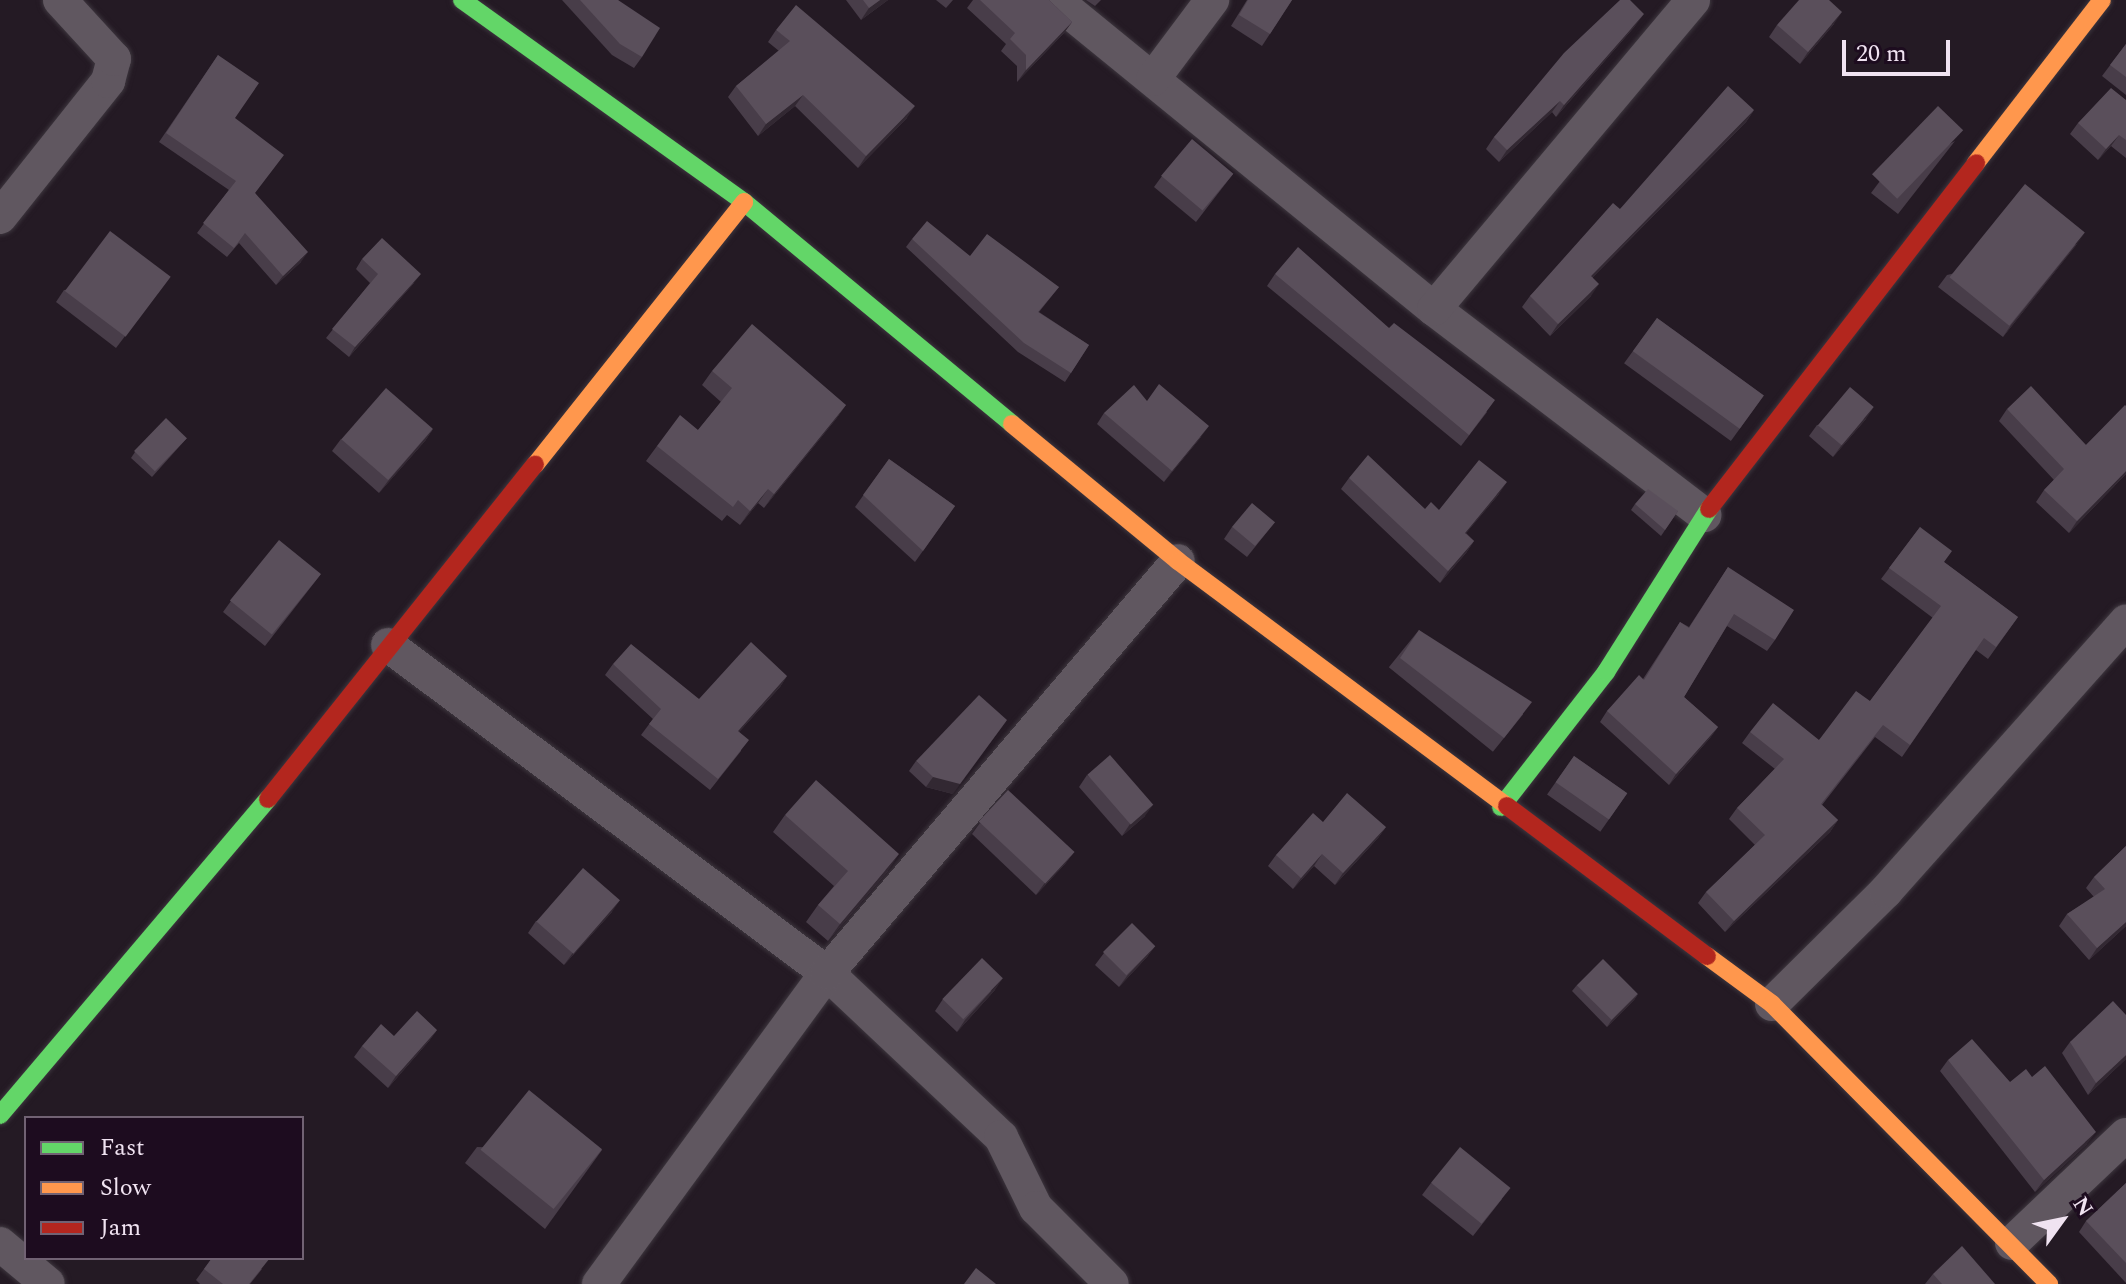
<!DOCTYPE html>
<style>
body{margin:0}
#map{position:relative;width:2126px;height:1284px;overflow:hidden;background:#241a24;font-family:Spectral,serif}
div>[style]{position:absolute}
.roads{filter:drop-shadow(0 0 2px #3d363e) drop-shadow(0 0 2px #3d363e)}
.street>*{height:34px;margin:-17px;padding:0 17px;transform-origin:17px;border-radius:17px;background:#605760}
.fast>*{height:18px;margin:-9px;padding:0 9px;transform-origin:9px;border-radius:9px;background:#63d668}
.slow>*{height:18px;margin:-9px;padding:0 9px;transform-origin:9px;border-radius:9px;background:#ff974d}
.jam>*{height:18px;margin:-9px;padding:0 9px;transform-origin:9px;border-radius:9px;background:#b3261e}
.wall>*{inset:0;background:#483d49;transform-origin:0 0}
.shaded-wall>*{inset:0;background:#322832}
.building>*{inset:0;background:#5a4f5b;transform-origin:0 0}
span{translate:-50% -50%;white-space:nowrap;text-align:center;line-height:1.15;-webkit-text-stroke:7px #1d0c1f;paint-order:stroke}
.legend{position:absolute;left:24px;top:1116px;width:280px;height:144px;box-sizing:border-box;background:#1d0c1f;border:2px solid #716273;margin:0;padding:10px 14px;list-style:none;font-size:24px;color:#f0e3f1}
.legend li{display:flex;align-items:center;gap:16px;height:40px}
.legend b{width:40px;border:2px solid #716273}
.north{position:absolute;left:2022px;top:1180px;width:80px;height:80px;-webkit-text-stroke:6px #1d0c1f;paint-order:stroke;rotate:57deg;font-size:22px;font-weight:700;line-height:32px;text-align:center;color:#f0e3f1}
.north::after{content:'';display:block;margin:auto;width:28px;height:36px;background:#f0e3f1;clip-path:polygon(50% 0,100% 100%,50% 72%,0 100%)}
.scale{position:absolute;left:1842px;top:40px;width:108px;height:36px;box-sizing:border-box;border:4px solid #f0e3f1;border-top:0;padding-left:10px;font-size:24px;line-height:28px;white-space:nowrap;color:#f0e3f1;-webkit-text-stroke:6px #1d0c1f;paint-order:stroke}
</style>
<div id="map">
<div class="roads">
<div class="street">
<i style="left:1055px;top:0;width:489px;rotate:39.2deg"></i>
<i style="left:1434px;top:309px;width:340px;rotate:37.3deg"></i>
<i style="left:1153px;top:79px;width:99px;rotate:-53.2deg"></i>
<i style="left:0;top:217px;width:174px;rotate:-51.5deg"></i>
<i style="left:108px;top:81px;width:23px;rotate:-75deg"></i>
<i style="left:114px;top:59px;width:80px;rotate:-132.5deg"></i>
<i style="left:1434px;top:309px;width:403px;rotate:-50deg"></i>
<i style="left:388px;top:645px;width:548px;rotate:36.77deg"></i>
<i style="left:827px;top:973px;width:239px;rotate:43.3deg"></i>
<i style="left:1001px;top:1137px;width:79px;rotate:63.8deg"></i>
<i style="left:1036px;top:1208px;width:107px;rotate:45deg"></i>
<i style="left:1772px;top:1004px;width:161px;rotate:-44.7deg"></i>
<i style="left:1886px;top:891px;width:361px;rotate:-48.3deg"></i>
<i style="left:2012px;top:1243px;width:157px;rotate:-43.5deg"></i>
<i style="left:0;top:1244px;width:62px;rotate:39.8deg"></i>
<i style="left:599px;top:1284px;width:386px;rotate:-53.8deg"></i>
<i style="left:827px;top:973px;width:541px;rotate:-49.57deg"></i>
</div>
<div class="fast">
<i style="left:462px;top:0;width:347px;rotate:35.6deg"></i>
<i style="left:744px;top:202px;width:348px;rotate:39.6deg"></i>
<i style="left:1501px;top:807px;width:171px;rotate:-52.1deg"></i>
<i style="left:1606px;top:672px;width:193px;rotate:-57.7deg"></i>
<i style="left:0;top:1115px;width:414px;rotate:-49.7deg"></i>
</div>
<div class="slow">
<i style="left:1976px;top:163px;width:206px;rotate:-52.3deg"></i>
<i style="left:1012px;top:424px;width:215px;rotate:39.5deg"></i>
<i style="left:1178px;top:561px;width:410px;rotate:36.7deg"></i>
<i style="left:535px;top:465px;width:336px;rotate:-51.5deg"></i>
<i style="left:1707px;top:956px;width:81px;rotate:36.4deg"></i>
<i style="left:1772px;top:1004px;width:394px;rotate:45.3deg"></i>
</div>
<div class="jam">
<i style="left:1709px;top:509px;width:437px;rotate:-52.3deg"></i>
<i style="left:268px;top:799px;width:428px;rotate:-51.4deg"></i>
<i style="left:1507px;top:806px;width:250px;rotate:36.9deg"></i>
</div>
</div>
<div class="wall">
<i style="clip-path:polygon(562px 0,618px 0,642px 57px,634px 68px,612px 55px)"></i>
<i style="clip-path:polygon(846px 0,888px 0,861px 20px)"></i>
<i style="clip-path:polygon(936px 0,953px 0,946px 8px)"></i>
<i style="clip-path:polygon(973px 0,1049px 0,1072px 22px,1064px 33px,1017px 82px,1017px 66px,1001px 51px,1006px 44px,967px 8px)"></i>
<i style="clip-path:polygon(1086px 0,1101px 0,1095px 6px)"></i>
<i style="clip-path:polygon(1247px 0,1292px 0,1262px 46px,1231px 26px)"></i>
<i style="clip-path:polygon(1834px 24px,1800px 64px,1769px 37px,1777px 25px)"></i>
<i style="clip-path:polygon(1636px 25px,1556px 117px,1552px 112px,1499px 162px,1486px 149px,1494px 137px)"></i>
<i style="clip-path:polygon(776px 30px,907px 118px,858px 168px,795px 106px,758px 136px,728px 97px,736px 86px,779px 51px,768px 42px)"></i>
<i style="clip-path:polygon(2126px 44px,2126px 95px,2102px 76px)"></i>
<i style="clip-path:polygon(218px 55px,255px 193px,301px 262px,276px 285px,239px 243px,227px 257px,197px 233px,229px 190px,159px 142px)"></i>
<i style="clip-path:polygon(2126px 100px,2126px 158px,2111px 146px,2098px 160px,2070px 134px,2078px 123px)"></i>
<i style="clip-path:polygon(1754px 110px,1746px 122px,1593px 277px,1591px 296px,1550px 336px,1522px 307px,1530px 296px,1620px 209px)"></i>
<i style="clip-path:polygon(1955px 141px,1898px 214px,1871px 193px,1880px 181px)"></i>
<i style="clip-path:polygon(1233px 174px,1196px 222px,1154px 187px,1162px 176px)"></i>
<i style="clip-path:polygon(912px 239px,970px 256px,1059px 287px,1039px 312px,1089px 345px,1065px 382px,1018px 352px,906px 247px)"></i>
<i style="clip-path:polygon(2077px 244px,2003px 337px,1938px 287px,1947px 275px)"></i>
<i style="clip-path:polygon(362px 259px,414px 283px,349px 357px,326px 338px,370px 283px,356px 269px)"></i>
<i style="clip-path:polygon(1275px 274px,1389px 328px,1487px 412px,1461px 446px,1267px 286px)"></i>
<i style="clip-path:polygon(170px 277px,116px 348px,56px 302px,64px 290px)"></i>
<i style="left:1657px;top:318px;width:132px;height:56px;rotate:36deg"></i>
<i style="clip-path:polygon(712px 371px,846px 405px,836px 419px,764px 508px,758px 503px,740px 525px,727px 515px,722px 521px,646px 461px,657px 446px,698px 430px,721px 402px,702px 385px)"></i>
<i style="clip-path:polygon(1147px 401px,1201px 437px,1164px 482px,1097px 424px,1104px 413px)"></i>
<i style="clip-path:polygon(2126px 406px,2126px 474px,2069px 533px,2036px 502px,2044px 490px,2054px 480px,1999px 421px,2007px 409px,2086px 445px)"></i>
<i style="clip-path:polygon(1866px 419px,1833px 457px,1809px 436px,1817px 425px)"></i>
<i style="clip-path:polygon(433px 429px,425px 441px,379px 493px,332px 451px,341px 439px)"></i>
<i style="clip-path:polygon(187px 438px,152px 477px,131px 458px,135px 452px)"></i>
<i style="clip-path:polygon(889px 459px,955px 506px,915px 562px,855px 507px)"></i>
<i style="clip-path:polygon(1349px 478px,1425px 509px,1439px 510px,1499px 494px,1466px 533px,1474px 541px,1466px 553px,1440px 583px,1341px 489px)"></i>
<i style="clip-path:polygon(1635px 504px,1678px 511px,1661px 536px,1631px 510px)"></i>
<i style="clip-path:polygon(1275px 522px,1247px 557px,1224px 539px,1232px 527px)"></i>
<i style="clip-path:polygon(1920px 527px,1944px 562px,2018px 617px,1988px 659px,1976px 650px,1902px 757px,1875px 737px,1822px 805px,1838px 820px,1830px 832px,1725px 932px,1698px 903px,1706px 892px,1755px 845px,1729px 819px,1737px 808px,1775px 769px,1742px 743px,1750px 732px,1819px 740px,1870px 701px,1933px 618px,1881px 579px)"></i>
<i style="clip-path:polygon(1728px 567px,1775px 640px,1767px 651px,1727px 626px,1684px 697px,1718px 727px,1710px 738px,1669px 785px,1600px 722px,1607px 711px,1643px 679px,1680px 622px,1689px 627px)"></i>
<i style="clip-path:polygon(321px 574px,265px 646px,223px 612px,231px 601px)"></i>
<i style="left:1419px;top:630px;width:134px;height:48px;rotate:39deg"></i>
<i style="clip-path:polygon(613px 664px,699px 699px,787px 676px,780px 687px,739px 732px,741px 751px,710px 790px,641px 735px,653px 719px,605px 675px)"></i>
<i style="left:1574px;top:756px;width:65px;height:47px;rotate:35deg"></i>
<i style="clip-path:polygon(916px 761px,953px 794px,926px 787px,909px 771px)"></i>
<i style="clip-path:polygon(1087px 775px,1145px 816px,1122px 836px,1079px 787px)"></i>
<i style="clip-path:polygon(785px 815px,888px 871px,828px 941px,806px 922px,818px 905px,834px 886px,773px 832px)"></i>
<i style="clip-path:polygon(1323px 822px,1386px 827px,1378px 838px,1335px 885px,1314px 866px,1293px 889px,1268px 866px,1276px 855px)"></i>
<i style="clip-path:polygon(980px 823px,1074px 852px,1065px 864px,1036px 895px,972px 834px)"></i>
<i style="clip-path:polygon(2126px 846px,2126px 926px,2089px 960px,2059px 926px,2067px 914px,2094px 897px,2086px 888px,2094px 877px)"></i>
<i style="clip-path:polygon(612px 912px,564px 965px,528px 933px,536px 921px)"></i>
<i style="clip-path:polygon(1155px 946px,1147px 957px,1119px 987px,1095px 965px,1104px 953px)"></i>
<i style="clip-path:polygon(1577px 985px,1638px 994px,1634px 1000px,1607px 1027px,1572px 991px)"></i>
<i style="clip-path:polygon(995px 990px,957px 1032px,935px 1011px,943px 999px)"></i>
<i style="clip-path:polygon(2126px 1015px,2126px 1059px,2088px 1095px,2062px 1053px,2070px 1042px)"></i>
<i style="clip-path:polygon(437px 1030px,429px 1041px,388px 1088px,354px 1057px,362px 1046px,394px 1036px)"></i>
<i style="clip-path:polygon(1948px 1060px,2010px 1082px,2087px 1144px,2035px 1192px,1940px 1071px)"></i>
<i style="clip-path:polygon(477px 1147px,602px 1150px,545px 1229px,465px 1163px)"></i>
<i style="clip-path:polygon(1431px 1183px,1502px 1199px,1473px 1236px,1422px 1195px)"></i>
<i style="clip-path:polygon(2126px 1183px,2126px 1283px,2079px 1232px,2086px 1221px)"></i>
<i style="clip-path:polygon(212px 1258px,262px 1269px,250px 1284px,200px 1284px,196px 1280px)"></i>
<i style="clip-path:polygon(1933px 1274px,1995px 1284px,1925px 1284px)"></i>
</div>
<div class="shaded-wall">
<i style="clip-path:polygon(880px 0,888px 0,861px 20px,869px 8px)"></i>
<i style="clip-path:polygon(1842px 12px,1834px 24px,1800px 64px,1808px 52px)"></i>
<i style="clip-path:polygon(1644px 14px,1636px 25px,1556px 117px,1564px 105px)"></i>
<i style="clip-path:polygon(1072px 22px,1064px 33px,1017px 82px,1026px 70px)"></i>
<i style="clip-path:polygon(803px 95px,795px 106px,758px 136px,766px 124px)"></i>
<i style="clip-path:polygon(1560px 101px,1552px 112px,1499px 162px,1507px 150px)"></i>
<i style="clip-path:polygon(915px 106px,907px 118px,858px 168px,866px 156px)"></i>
<i style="clip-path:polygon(1754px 110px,1746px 122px,1583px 287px,1591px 276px)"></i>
<i style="clip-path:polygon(2119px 135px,2111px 146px,2098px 160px,2106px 149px)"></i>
<i style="clip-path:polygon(2085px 233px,2077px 244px,2003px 337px,2011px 325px)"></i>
<i style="clip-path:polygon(308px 252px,301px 262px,276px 285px,283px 276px)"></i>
<i style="clip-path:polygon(421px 274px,414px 283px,349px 357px,355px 347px)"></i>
<i style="clip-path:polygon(1599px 284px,1591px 296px,1550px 336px,1558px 324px)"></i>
<i style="clip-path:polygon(846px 405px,836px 419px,764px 508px,774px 494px)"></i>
<i style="clip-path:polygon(1874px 407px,1866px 419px,1833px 457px,1841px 446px)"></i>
<i style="clip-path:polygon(1209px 426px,1201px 437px,1164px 482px,1172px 471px)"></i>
<i style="clip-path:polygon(433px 429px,425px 441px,379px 493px,388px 481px)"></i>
<i style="clip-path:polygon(2126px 471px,2126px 474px,2069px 533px,2077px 521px)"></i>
<i style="clip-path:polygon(1507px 482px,1499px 494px,1457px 544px,1465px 533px)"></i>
<i style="clip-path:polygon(768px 489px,758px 503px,740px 525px,750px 511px)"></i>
<i style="clip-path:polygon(1474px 541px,1466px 553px,1440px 583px,1448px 571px)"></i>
<i style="clip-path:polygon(787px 676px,780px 687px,730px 742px,738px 731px)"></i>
<i style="clip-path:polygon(1007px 720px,953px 794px,926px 787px,933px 777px)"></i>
<i style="clip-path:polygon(1718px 727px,1710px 738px,1669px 785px,1676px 774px)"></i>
<i style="clip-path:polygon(1153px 805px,1145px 816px,1122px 836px,1130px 824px)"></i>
<i style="clip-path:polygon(1838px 820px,1830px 832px,1725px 932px,1734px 921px)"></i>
<i style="clip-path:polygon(1386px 827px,1378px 838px,1335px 885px,1343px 873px)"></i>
<i style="clip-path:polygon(1074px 852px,1065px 864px,1036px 895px,1044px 884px)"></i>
<i style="clip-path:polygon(899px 854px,888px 871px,828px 941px,840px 924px)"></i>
<i style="clip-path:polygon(1322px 854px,1314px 866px,1293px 889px,1301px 878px)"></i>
<i style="clip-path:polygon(620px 900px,612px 912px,564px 965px,572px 954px)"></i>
<i style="clip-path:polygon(2126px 922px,2126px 926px,2089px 960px,2097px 948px)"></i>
<i style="clip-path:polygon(1155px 946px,1147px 957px,1119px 987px,1127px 976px)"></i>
<i style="clip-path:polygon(1003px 978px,995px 990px,957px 1032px,965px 1020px)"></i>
<i style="clip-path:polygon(1638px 994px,1634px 1000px,1607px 1027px,1611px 1021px)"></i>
<i style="clip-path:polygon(437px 1030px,429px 1041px,388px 1088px,396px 1076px)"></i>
<i style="clip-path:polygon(2126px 1055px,2126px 1059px,2088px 1095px,2096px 1083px)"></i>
<i style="clip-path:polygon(2096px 1132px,2087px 1144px,2035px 1192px,2044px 1180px)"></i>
</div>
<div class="building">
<i style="clip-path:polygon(580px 0,618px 0,660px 28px,642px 57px,620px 44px)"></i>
<i style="clip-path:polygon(863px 0,880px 0,869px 8px)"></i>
<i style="clip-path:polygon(980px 0,1049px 0,1072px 22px,1026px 70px,1026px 55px,1010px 39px,1015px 33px)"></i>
<i style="clip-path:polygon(1248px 0,1292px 0,1270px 34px,1239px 15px)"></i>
<i style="clip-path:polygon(1620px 0,1630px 0,1644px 14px,1564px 105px,1560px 101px,1507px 150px,1494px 137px,1564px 53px)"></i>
<i style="clip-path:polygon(1799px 0,1829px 0,1842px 12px,1808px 52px,1777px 25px)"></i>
<i style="clip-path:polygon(796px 5px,915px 106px,866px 156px,803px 95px,766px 124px,736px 86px,790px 41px,776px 30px)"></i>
<i style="clip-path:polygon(2126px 44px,2126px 77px,2110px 65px)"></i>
<i style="clip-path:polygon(218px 55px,259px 83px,235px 118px,284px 155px,255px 193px,308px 252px,283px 276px,245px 233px,234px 248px,203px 223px,236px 181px,166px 133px)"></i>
<i style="clip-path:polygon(1728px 86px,1754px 110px,1591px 276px,1599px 284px,1558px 324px,1530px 296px,1613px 203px,1620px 209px)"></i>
<i style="clip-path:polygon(2111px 88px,2126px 100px,2126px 140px,2119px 135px,2106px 149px,2078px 123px)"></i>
<i style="left:1938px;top:106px;width:35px;height:95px;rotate:44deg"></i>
<i style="left:1192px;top:139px;width:54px;height:48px;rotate:40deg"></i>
<i style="left:2025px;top:184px;width:77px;height:120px;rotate:39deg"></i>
<i style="clip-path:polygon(927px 221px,970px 256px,987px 234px,1059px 287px,1038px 312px,1089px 345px,1071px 373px,1024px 343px,912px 239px)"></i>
<i style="left:110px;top:231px;width:76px;height:75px;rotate:37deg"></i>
<i style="clip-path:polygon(382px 238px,421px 274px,355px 347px,332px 329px,378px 274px,362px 259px)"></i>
<i style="clip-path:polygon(1298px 247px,1389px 328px,1394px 323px,1495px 400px,1469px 435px,1275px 274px)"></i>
<i style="left:1657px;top:318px;width:132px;height:41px;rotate:36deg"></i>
<i style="clip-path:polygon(752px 324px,846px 405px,774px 494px,768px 489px,750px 511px,738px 500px,733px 507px,657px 446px,680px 415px,698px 430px,732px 388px,712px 371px)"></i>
<i style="clip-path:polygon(1159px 384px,1209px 426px,1172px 471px,1104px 413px,1134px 385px,1147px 401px)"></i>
<i style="clip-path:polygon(2031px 386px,2086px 445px,2125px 405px,2126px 406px,2126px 471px,2077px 521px,2044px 490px,2064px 469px,2007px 409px)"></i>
<i style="left:1850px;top:387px;width:31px;height:50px;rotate:40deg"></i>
<i style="left:386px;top:388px;width:62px;height:68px;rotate:41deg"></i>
<i style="left:166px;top:418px;width:29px;height:46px;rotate:44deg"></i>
<i style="clip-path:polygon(1368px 455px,1425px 509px,1431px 502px,1439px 510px,1479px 460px,1507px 482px,1465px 533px,1474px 541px,1448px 571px,1349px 478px)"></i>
<i style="clip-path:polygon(889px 459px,955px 506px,923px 551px,863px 495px)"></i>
<i style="clip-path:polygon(1648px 489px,1678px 511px,1665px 530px,1635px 504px)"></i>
<i style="left:1252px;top:503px;width:30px;height:31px;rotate:40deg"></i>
<i style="clip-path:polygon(1920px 527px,1952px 551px,1944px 562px,2018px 617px,1996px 647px,1984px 638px,1910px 745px,1883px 725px,1821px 804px,1838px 820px,1734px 921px,1706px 892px,1765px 835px,1737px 808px,1784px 759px,1750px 732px,1773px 703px,1819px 740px,1856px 691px,1870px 701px,1941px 606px,1889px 568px)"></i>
<i style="left:279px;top:540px;width:54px;height:78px;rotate:39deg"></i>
<i style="clip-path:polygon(1728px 567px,1794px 610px,1775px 640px,1734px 614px,1684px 697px,1718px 727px,1676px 774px,1607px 711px,1639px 675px,1644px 680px,1680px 622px,1689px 628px)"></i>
<i style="clip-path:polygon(1419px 630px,1532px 702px,1504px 738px,1400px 658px)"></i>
<i style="clip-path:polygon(751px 642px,787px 676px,738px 731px,749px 740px,718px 779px,649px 724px,661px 709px,613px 664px,631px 644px,699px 699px)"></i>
<i style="clip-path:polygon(979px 695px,1007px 720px,960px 784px,933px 777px,916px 761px)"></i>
<i style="left:1110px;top:755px;width:66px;height:30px;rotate:49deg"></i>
<i style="left:1574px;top:756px;width:65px;height:32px;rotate:35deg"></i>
<i style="clip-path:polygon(816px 780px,899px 854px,840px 924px,818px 905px,848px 871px,785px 815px)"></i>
<i style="left:1008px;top:790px;width:91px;height:43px;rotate:43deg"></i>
<i style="clip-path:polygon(1347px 793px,1386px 827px,1343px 873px,1322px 854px,1301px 878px,1276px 855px,1313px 813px,1323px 822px)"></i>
<i style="clip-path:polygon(2126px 846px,2126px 922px,2097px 948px,2067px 914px,2105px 889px,2094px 877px)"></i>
<i style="left:583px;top:868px;width:49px;height:71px;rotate:41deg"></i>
<i style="left:1132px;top:923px;width:33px;height:41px;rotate:45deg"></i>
<i style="left:982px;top:958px;width:29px;height:57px;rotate:44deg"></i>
<i style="left:1603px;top:959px;width:49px;height:37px;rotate:45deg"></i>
<i style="clip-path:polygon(2113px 1001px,2126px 1015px,2126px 1055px,2096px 1083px,2070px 1042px)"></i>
<i style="clip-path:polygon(417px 1011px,437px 1030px,396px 1076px,362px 1046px,381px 1024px,394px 1036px)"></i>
<i style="clip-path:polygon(1972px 1039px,2010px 1082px,2026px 1069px,2032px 1077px,2045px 1066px,2096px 1132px,2044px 1180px,1948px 1060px)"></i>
<i style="left:529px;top:1090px;width:94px;height:77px;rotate:39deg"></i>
<i style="left:1460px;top:1147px;width:65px;height:46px;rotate:39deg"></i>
<i style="clip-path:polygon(2126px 1183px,2126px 1263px,2086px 1221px)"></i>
<i style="clip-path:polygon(1962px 1246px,1995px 1284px,1942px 1284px,1933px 1274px)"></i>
<i style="clip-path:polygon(212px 1258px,270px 1258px,249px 1284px,223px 1284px,204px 1269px)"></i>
<i style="clip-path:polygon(976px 1268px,996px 1284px,964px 1284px)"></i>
</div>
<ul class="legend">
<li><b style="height:10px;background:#63d668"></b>Fast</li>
<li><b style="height:10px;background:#ff974d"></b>Slow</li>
<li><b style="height:10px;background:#b3261e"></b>Jam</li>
</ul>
<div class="north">N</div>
<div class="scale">20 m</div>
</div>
